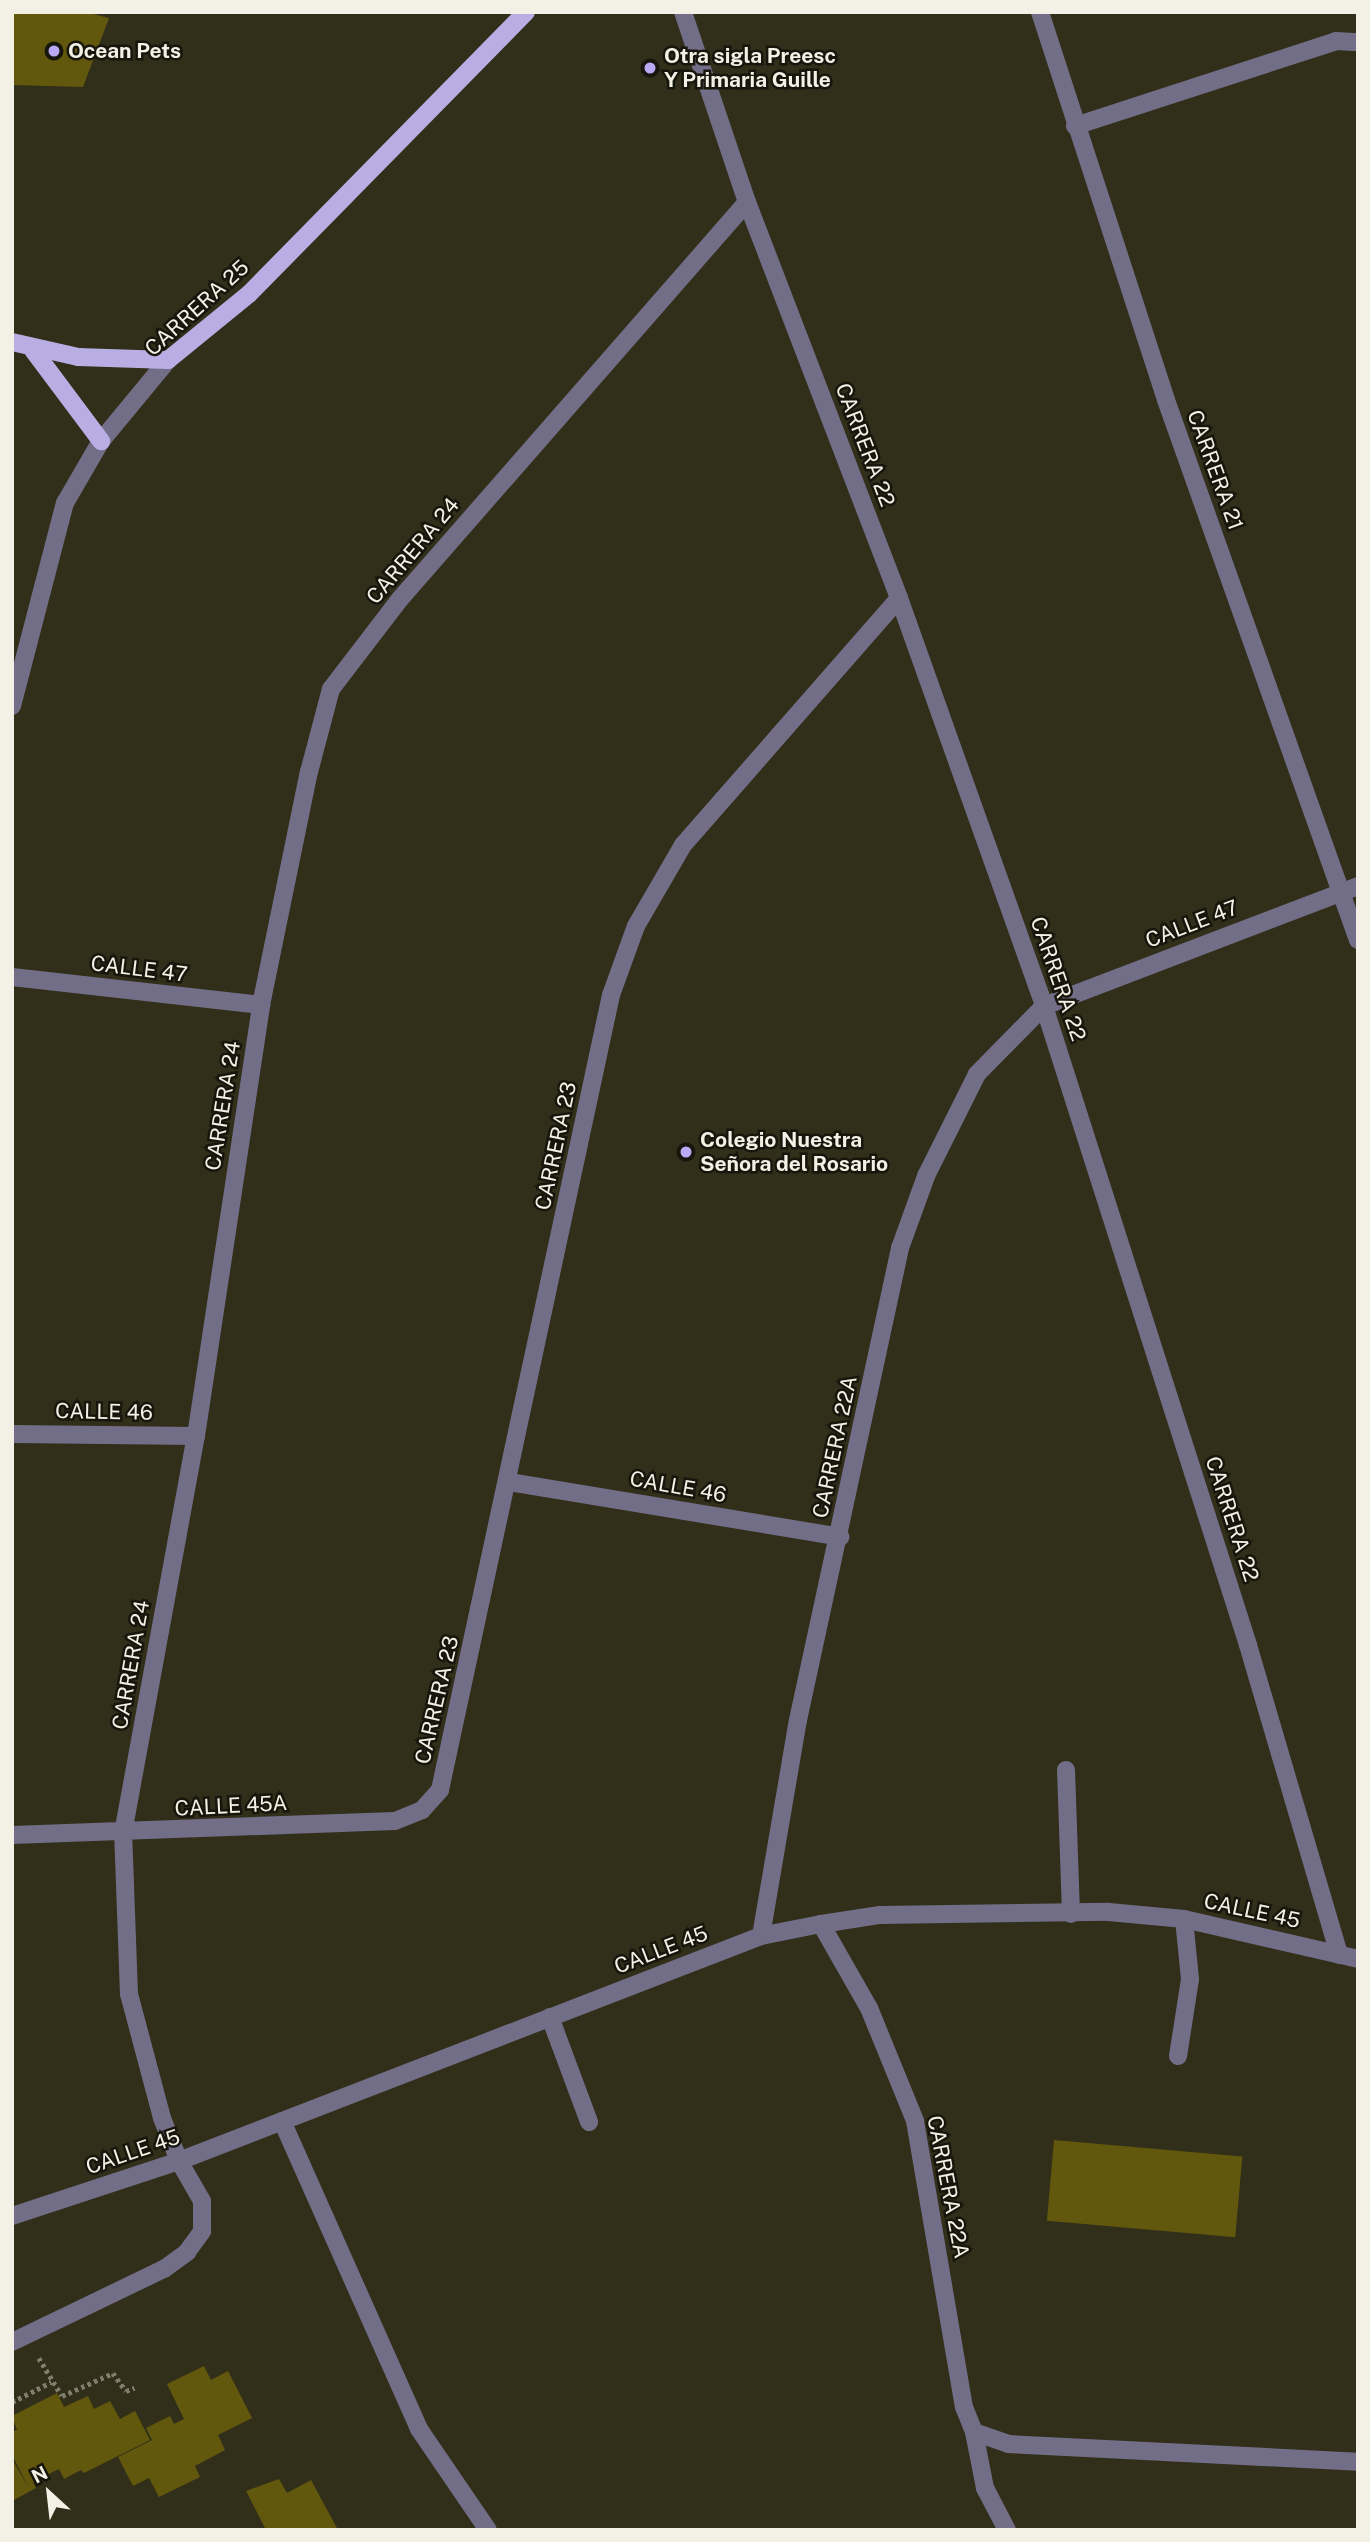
<!DOCTYPE html>
<meta charset="utf-8">
<style>
body{margin:0}
#map{position:relative;width:1370px;height:2542px;overflow:hidden;background:#312e1a;font-family:"Public Sans",sans-serif}
div>[style]{position:absolute}
.building>*{inset:0;background:#62580d;transform-origin:0 0}
.path>*{height:4.5px;margin-top:-2.25px;transform-origin:0;background:repeating-linear-gradient(90deg,#7f7d6c 0 3.5px,transparent 0 7px)}
.minor>*{height:18px;margin:-9px;padding:0 9px;transform-origin:9px;border-radius:9px;background:#736e88}
.major>*{height:18px;margin:-9px;padding:0 9px;transform-origin:9px;border-radius:9px;background:#b8aee3}
.dots>*{width:19px;height:19px;translate:-50% -50%;box-sizing:border-box;border:4px solid #17160d;border-radius:50%}
span{translate:-50% -50%;white-space:nowrap;text-align:center;line-height:1.15;-webkit-text-stroke:5px #17160d;paint-order:stroke}
.poi-label{font-size:21px;color:#f3f1e5;font-weight:700}
.left{translate:0 -50%;text-align:left}
.street-label{font-size:21px;color:#f3f1e5}
.frame{position:absolute;inset:0;border:14px solid #f3f1e5;pointer-events:none}
.north{position:absolute;left:14px;top:2458px;width:70px;height:70px;-webkit-text-stroke:5px #17160d;paint-order:stroke;rotate:333deg;font-size:19px;font-weight:700;line-height:28px;text-align:center;color:#f3f1e5}
.north::after{content:'';display:block;margin:auto;width:24px;height:32px;background:#f3f1e5;clip-path:polygon(50% 0,100% 100%,50% 72%,0 100%)}
</style>
<div id="map">
<div class="building">
<i style="clip-path:polygon(12px 12px,86px 12px,109px 18px,83px 87px,12px 85px)"></i>
<i style="left:1054px;top:2140px;width:189px;height:81px;rotate:5deg"></i>
<i style="clip-path:polygon(204px 2366px,211px 2380px,228px 2371px,252px 2418px,218px 2435px,225px 2450px,195px 2466px,200px 2477px,159px 2497px,149px 2478px,133px 2486px,118px 2457px,152px 2440px,146px 2428px,170px 2416px,174px 2424px,184px 2419px,167px 2384px)"></i>
<i style="clip-path:polygon(57px 2393px,64px 2407px,88px 2396px,94px 2409px,110px 2401px,120px 2419px,135px 2411px,150px 2440px,84px 2473px,81px 2470px,64px 2479px,59px 2469px,33px 2482px,36px 2488px,12px 2501px,12px 2459px,29px 2488px,12px 2455px,12px 2432px,17px 2430px,12px 2416px)"></i>
<i style="clip-path:polygon(279px 2479px,287px 2493px,311px 2480px,338px 2530px,266px 2530px,246px 2491px)"></i>
</div>
<div class="path">
<i style="left:39px;top:2358px;width:44px;rotate:58.8deg"></i>
<i style="left:62px;top:2396px;width:56px;rotate:-24.3deg"></i>
<i style="left:113px;top:2373px;width:22px;rotate:54deg"></i>
<i style="left:126px;top:2391px;width:9px;rotate:-21deg"></i>
<i style="left:12px;top:2402px;width:44px;rotate:-27.1deg"></i>
</div>
<div class="minor">
<i style="left:683px;top:12px;width:200px;rotate:71.4deg"></i>
<i style="left:747px;top:202px;width:424px;rotate:69deg"></i>
<i style="left:899px;top:598px;width:433px;rotate:70.4deg"></i>
<i style="left:1044px;top:1006px;width:671px;rotate:72.29deg"></i>
<i style="left:1248px;top:1645px;width:323px;rotate:73.6deg"></i>
<i style="left:1040px;top:12px;width:408px;rotate:72deg"></i>
<i style="left:1166px;top:400px;width:573px;rotate:70.43deg"></i>
<i style="left:1075px;top:126px;width:274px;rotate:-18deg"></i>
<i style="left:1336px;top:41px;width:22px;rotate:3deg"></i>
<i style="left:12px;top:706px;width:210px;rotate:-75.4deg"></i>
<i style="left:65px;top:503px;width:72px;rotate:-59.9deg"></i>
<i style="left:101px;top:441px;width:105px;rotate:-50.4deg"></i>
<i style="left:12px;top:977px;width:251px;rotate:6.4deg"></i>
<i style="left:12px;top:1434px;width:184px;rotate:0.6deg"></i>
<i style="left:509px;top:1482px;width:336px;rotate:9.4deg"></i>
<i style="left:1066px;top:1770px;width:144px;rotate:88deg"></i>
<i style="left:12px;top:1835px;width:383px;rotate:-2.1deg"></i>
<i style="left:395px;top:1821px;width:29px;rotate:-22deg"></i>
<i style="left:422px;top:1810px;width:27px;rotate:-48deg"></i>
<i style="left:440px;top:1790px;width:813px;rotate:-77.86deg"></i>
<i style="left:611px;top:995px;width:73px;rotate:-70.1deg"></i>
<i style="left:636px;top:926px;width:94px;rotate:-59.9deg"></i>
<i style="left:683px;top:845px;width:328px;rotate:-48.8deg"></i>
<i style="left:821px;top:1924px;width:97px;rotate:60.3deg"></i>
<i style="left:869px;top:2008px;width:122px;rotate:67.8deg"></i>
<i style="left:915px;top:2121px;width:290px;rotate:80.3deg"></i>
<i style="left:964px;top:2407px;width:27px;rotate:68deg"></i>
<i style="left:974px;top:2432px;width:57px;rotate:78.9deg"></i>
<i style="left:985px;top:2488px;width:47px;rotate:62.4deg"></i>
<i style="left:761px;top:1936px;width:219px;rotate:-80.3deg"></i>
<i style="left:798px;top:1720px;width:483px;rotate:-77.8deg"></i>
<i style="left:900px;top:1248px;width:77px;rotate:-70.1deg"></i>
<i style="left:926px;top:1176px;width:114px;rotate:-63.4deg"></i>
<i style="left:977px;top:1074px;width:95px;rotate:-45.4deg"></i>
<i style="left:1044px;top:1006px;width:336px;rotate:-20.9deg"></i>
<i style="left:550px;top:2017px;width:112px;rotate:69.6deg"></i>
<i style="left:1178px;top:2056px;width:78px;rotate:-81.1deg"></i>
<i style="left:1190px;top:1979px;width:60px;rotate:-95.7deg"></i>
<i style="left:282px;top:2121px;width:337px;rotate:66deg"></i>
<i style="left:419px;top:2429px;width:122px;rotate:55.7deg"></i>
<i style="left:12px;top:2216px;width:176px;rotate:-18.2deg"></i>
<i style="left:179px;top:2161px;width:624px;rotate:-21.14deg"></i>
<i style="left:761px;top:1936px;width:61px;rotate:-11.3deg"></i>
<i style="left:821px;top:1924px;width:60px;rotate:-8.7deg"></i>
<i style="left:880px;top:1915px;width:229px;rotate:-0.8deg"></i>
<i style="left:1109px;top:1912px;width:75px;rotate:5.3deg"></i>
<i style="left:1184px;top:1919px;width:179px;rotate:12.9deg"></i>
<i style="left:12px;top:2342px;width:169px;rotate:-25.7deg"></i>
<i style="left:164px;top:2269px;width:29px;rotate:-36deg"></i>
<i style="left:187px;top:2252px;width:26px;rotate:-54deg"></i>
<i style="left:202px;top:2231px;width:30px;rotate:-90deg"></i>
<i style="left:202px;top:2201px;width:46px;rotate:-119.9deg"></i>
<i style="left:179px;top:2161px;width:46px;rotate:-111.6deg"></i>
<i style="left:162px;top:2118px;width:128px;rotate:-104.9deg"></i>
<i style="left:129px;top:1994px;width:161px;rotate:-92.1deg"></i>
<i style="left:123px;top:1833px;width:404px;rotate:-79.6deg"></i>
<i style="left:196px;top:1436px;width:436px;rotate:-81.4deg"></i>
<i style="left:261px;top:1005px;width:238px;rotate:-78.4deg"></i>
<i style="left:309px;top:772px;width:86px;rotate:-75.2deg"></i>
<i style="left:331px;top:689px;width:113px;rotate:-52.5deg"></i>
<i style="left:400px;top:599px;width:527px;rotate:-48.84deg"></i>
<i style="left:974px;top:2432px;width:36px;rotate:19deg"></i>
<i style="left:1008px;top:2444px;width:350px;rotate:2.9deg"></i>
</div>
<div class="major">
<i style="left:12px;top:342px;width:68px;rotate:12.8deg"></i>
<i style="left:78px;top:357px;width:90px;rotate:1.9deg"></i>
<i style="left:168px;top:360px;width:104px;rotate:-39.2deg"></i>
<i style="left:249px;top:294px;width:395px;rotate:-45.5deg"></i>
<i style="left:33px;top:350px;width:114px;rotate:53.2deg"></i>
</div>
<div class="dots">
<i style="left:54px;top:51px;background:#baaaf6"></i>
<i style="left:650px;top:68px;background:#baaaf6"></i>
<i style="left:686px;top:1152px;background:#baaaf6"></i>
</div>
<div class="poi-label">
<span class="left" style="left:68px;top:51px">Ocean Pets</span>
<span class="left" style="left:664px;top:68px">Otra sigla Preesc<br>Y Primaria Guille</span>
<span class="left" style="left:700px;top:1152px">Colegio Nuestra<br>Señora del Rosario</span>
</div>
<div class="street-label">
<span style="left:197px;top:308px;rotate:-42deg">CARRERA 25</span>
<span style="left:865px;top:445px;rotate:69deg">CARRERA 22</span>
<span style="left:1215px;top:470px;rotate:70deg">CARRERA 21</span>
<span style="left:413px;top:551px;rotate:-50deg">CARRERA 24</span>
<span style="left:1192px;top:924px;rotate:-21deg">CALLE 47</span>
<span style="left:139px;top:969px;rotate:7deg">CALLE 47</span>
<span style="left:1058px;top:979px;rotate:71deg">CARRERA 22</span>
<span style="left:223px;top:1106px;rotate:-81deg">CARRERA 24</span>
<span style="left:556px;top:1146px;rotate:-78deg">CARRERA 23</span>
<span style="left:104px;top:1412px;rotate:1deg">CALLE 46</span>
<span style="left:835px;top:1447px;rotate:-78deg">CARRERA 22A</span>
<span style="left:678px;top:1487px;rotate:10deg">CALLE 46</span>
<span style="left:1232px;top:1519px;rotate:72deg">CARRERA 22</span>
<span style="left:131px;top:1665px;rotate:-80deg">CARRERA 24</span>
<span style="left:437px;top:1700px;rotate:-77deg">CARRERA 23</span>
<span style="left:231px;top:1806px;rotate:-3deg">CALLE 45A</span>
<span style="left:1252px;top:1911px;rotate:12deg">CALLE 45</span>
<span style="left:661px;top:1950px;rotate:-21deg">CALLE 45</span>
<span style="left:133px;top:2152px;rotate:-19deg">CALLE 45</span>
<span style="left:948px;top:2187px;rotate:79deg">CARRERA 22A</span>
</div>
<div class="frame"></div>
<div class="north">N</div>
</div>
